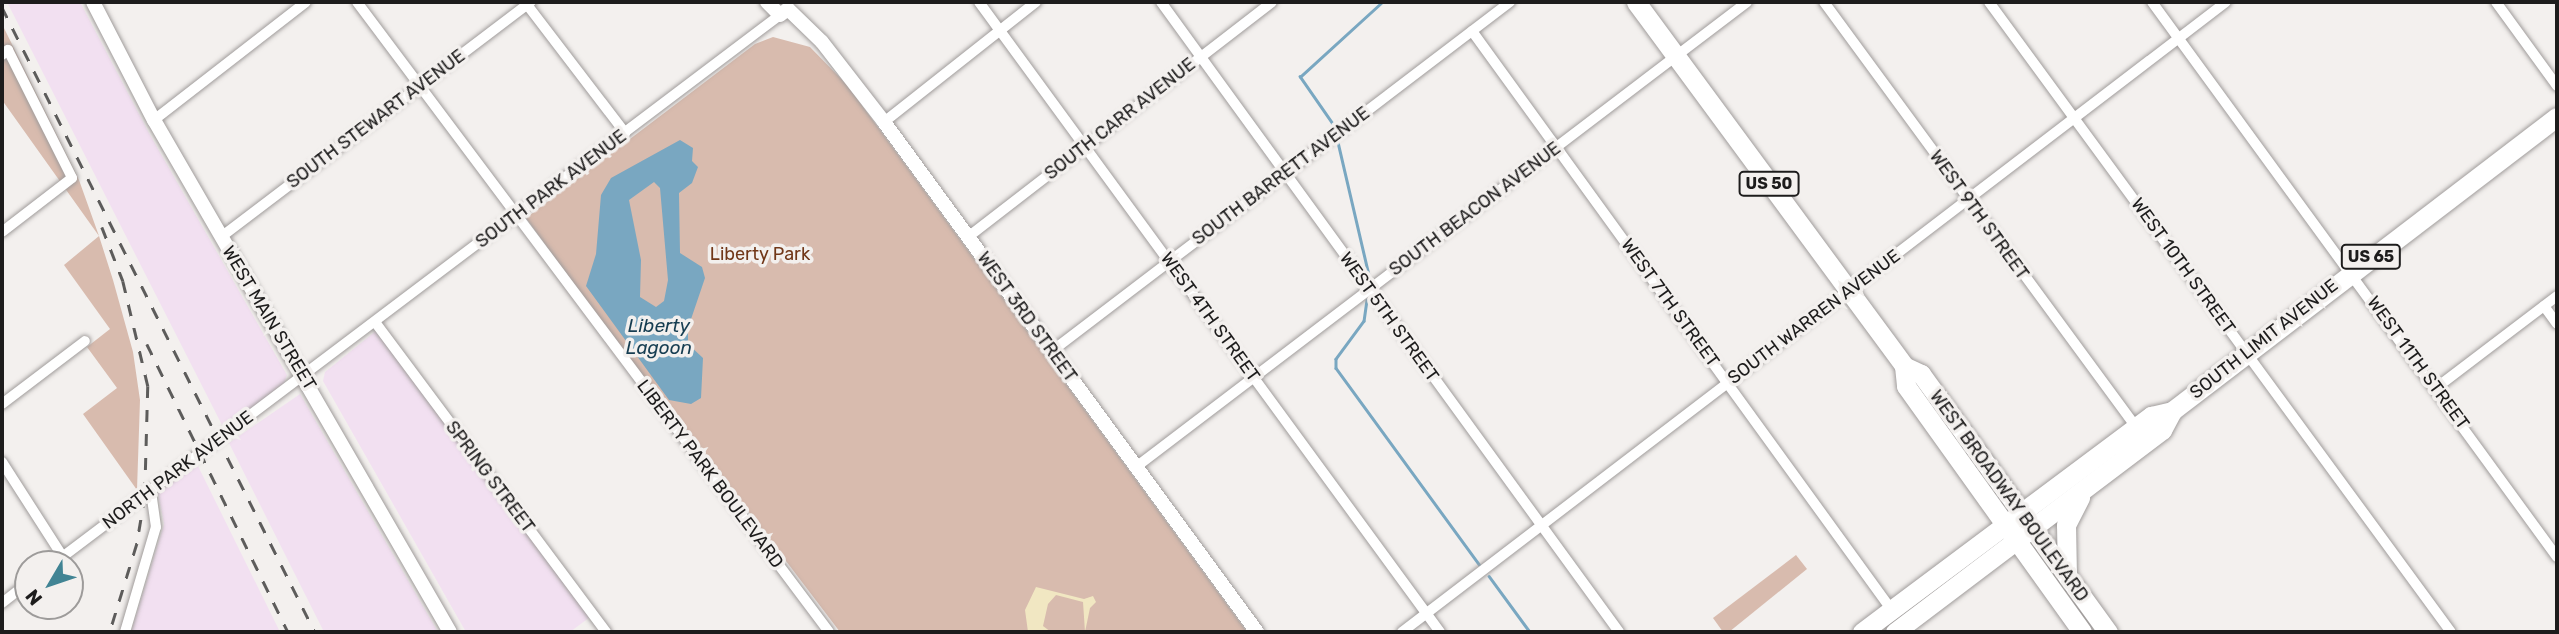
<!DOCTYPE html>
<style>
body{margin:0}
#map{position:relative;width:2559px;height:634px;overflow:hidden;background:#f3f0ee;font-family:Rubik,sans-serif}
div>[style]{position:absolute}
.industrial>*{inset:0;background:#f2e0f1}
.green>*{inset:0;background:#d8bbae}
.sand>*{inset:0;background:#f1e7c2}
.water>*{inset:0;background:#79a7c1}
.stream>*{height:2.5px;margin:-1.25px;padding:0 1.25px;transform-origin:1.25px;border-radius:1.25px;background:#79a7c1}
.roads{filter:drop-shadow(0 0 2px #a09c9b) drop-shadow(0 0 2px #a09c9b)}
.street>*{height:10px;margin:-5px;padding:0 5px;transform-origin:5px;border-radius:5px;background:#fff}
.secondary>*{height:14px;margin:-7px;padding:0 7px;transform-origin:7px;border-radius:7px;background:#fff}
.highway>*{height:19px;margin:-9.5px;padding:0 9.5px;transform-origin:9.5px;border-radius:9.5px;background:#fff}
.rail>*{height:2.5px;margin-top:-1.25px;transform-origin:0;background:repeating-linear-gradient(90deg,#5d5c5b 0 12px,transparent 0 24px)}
span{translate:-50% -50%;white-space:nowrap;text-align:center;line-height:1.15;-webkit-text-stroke:7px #f3f0ee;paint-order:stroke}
.shield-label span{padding:2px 5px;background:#f3f0ee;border:2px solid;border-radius:5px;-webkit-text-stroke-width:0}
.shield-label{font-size:16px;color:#1d1c1c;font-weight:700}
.street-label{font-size:18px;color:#1d1c1c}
.park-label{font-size:18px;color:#713718}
.water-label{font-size:19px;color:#163d51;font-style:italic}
.frame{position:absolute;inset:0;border:4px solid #1d1c1c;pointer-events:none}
.north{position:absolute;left:14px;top:550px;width:70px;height:70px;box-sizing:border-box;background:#f3f0ee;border:2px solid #9d9b9a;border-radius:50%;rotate:231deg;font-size:19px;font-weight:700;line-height:28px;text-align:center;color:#1d1c1c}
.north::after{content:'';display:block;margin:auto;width:24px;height:32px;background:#418494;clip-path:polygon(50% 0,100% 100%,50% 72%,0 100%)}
</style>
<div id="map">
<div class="industrial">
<i style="clip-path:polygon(7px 2px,80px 2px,149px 133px,287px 375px,284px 383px,224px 429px)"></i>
<i style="clip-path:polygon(377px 330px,590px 617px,570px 632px,466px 632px,323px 381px,325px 372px)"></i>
<i style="clip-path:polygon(300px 394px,438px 632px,324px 632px,229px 443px)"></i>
<i style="clip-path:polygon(197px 464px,280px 632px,131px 632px,164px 524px,158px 494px)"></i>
</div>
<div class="green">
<i style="clip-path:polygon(2px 24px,79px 180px,99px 236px,113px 280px,133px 352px,140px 400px,137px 490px,83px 414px,117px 388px,87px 347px,110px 329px,64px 265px,99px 236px,2px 100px)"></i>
<i style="clip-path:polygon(773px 37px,810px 47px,847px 85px,1247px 632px,840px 632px,691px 436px,671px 418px,526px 218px,755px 44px)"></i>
<i style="clip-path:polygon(1796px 555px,1807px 569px,1729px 632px,1723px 632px,1713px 618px)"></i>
</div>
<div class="sand">
<i style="clip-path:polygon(1036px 587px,1084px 599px,1093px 596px,1096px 602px,1090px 608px,1085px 632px,1083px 602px,1056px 595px,1048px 604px,1043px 626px,1051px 632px,1028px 632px,1025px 610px)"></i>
</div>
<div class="water">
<i style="clip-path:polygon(evenodd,680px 140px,693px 148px,692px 161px,698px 167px,692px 183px,679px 193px,680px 253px,702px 267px,705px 278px,688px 328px,688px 344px,703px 358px,701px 398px,691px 404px,669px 400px,586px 286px,596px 254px,601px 195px,611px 178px,680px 140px,654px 182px,660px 188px,668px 280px,664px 301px,656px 307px,640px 297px,641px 260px,629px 200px,654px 182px)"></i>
</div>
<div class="stream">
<i style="left:1334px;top:126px;width:60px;rotate:-124.8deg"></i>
<i style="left:1300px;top:77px;width:111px;rotate:-42.4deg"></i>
<i style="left:1338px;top:142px;width:141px;rotate:76.9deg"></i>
<i style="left:1367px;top:300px;width:21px;rotate:98deg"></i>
<i style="left:1364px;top:321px;width:47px;rotate:126.4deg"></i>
<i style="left:1336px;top:359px;width:9px;rotate:90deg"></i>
<i style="left:1336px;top:368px;width:243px;rotate:53.9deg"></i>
<i style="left:1489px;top:576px;width:69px;rotate:53.8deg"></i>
</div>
<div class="roads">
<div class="street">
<i style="left:357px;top:2px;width:787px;rotate:53.16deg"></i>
<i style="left:525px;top:2px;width:165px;rotate:52.6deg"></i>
<i style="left:979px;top:2px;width:781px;rotate:53.81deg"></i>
<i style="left:1161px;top:2px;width:779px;rotate:53.98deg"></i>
<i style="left:1824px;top:2px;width:527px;rotate:53.72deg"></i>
<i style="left:1989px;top:2px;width:781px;rotate:53.75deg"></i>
<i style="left:2152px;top:2px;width:687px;rotate:53.88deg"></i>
<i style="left:2496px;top:2px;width:104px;rotate:54deg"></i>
<i style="left:1472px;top:31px;width:714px;rotate:54.06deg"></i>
<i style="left:2px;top:55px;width:8px;rotate:-40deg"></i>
<i style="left:8px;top:50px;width:143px;rotate:63.4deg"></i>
<i style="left:72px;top:178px;width:88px;rotate:142.4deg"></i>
<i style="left:154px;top:120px;width:192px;rotate:-37.8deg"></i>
<i style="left:884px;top:122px;width:194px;rotate:-38.3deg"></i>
<i style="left:221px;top:237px;width:389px;rotate:-37.2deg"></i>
<i style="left:968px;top:237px;width:384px;rotate:-37.7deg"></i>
<i style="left:2544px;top:306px;width:22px;rotate:54deg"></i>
<i style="left:375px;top:322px;width:387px;rotate:53.3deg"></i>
<i style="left:1052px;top:351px;width:576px;rotate:-37.31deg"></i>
<i style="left:2436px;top:388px;width:152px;rotate:-37.2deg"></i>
<i style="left:2px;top:404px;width:104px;rotate:-37.2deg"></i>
<i style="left:2px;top:462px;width:113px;rotate:57.3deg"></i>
<i style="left:1136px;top:467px;width:768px;rotate:-37.27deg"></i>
<i style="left:53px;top:564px;width:911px;rotate:-37.06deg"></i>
<i style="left:2px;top:603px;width:33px;rotate:-38deg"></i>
<i style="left:125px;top:632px;width:109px;rotate:-73.6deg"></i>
<i style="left:156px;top:527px;width:35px;rotate:-98deg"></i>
<i style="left:1402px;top:632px;width:1037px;rotate:-37.4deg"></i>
</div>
<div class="secondary">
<i style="left:93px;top:2px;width:133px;rotate:62.7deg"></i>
<i style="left:154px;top:120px;width:591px;rotate:59.97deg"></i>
<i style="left:767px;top:2px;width:18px;rotate:45deg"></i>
<i style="left:780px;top:15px;width:10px;rotate:-37deg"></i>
<i style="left:788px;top:9px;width:47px;rotate:44.1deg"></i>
<i style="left:822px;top:42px;width:101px;rotate:52.2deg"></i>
<i style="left:884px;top:122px;width:632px;rotate:53.82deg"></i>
</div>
<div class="highway">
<i style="left:1636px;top:2px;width:452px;rotate:53.6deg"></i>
<i style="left:1904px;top:366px;width:19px;rotate:25deg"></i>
<i style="left:1921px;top:374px;width:319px;rotate:54.1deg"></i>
<i style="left:1904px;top:366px;width:20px;rotate:84deg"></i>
<i style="left:1906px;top:386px;width:302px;rotate:54.4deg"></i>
<i style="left:2067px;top:576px;width:51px;rotate:-91.1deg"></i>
<i style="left:2066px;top:525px;width:31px;rotate:-63deg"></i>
<i style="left:1862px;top:632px;width:361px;rotate:-36.8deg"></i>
<i style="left:2151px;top:416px;width:22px;rotate:-13deg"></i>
<i style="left:2172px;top:411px;width:484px;rotate:-37.4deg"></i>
<i style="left:1895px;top:632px;width:335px;rotate:-37.1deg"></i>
<i style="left:2162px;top:430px;width:21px;rotate:-62deg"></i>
</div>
</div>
<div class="rail">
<i style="left:2px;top:7px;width:699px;rotate:63.4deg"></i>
<i style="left:102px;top:227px;width:58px;rotate:68.7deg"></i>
<i style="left:123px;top:281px;width:108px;rotate:76.6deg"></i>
<i style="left:148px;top:386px;width:110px;rotate:91.6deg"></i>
<i style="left:145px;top:496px;width:49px;rotate:99.5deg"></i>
<i style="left:137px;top:544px;width:92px;rotate:107.1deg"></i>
<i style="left:147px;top:344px;width:321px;rotate:63.9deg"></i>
</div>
<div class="shield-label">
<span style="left:1769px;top:184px">US 50</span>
<span style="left:2371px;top:257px">US 65</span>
</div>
<div class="street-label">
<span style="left:376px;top:119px;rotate:-37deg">SOUTH STEWART AVENUE</span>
<span style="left:1120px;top:119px;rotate:-38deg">SOUTH CARR AVENUE</span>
<span style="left:1281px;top:176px;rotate:-37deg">SOUTH BARRETT AVENUE</span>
<span style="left:551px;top:189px;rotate:-37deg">SOUTH PARK AVENUE</span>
<span style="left:1475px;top:209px;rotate:-37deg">SOUTH BEACON AVENUE</span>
<span style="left:1979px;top:215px;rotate:54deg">WEST 9TH STREET</span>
<span style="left:2183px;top:266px;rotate:54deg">WEST 10TH STREET</span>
<span style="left:1670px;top:303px;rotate:54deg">WEST 7TH STREET</span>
<span style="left:1027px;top:317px;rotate:54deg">WEST 3RD STREET</span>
<span style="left:1210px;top:317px;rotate:54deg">WEST 4TH STREET</span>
<span style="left:1389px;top:317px;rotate:54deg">WEST 5TH STREET</span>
<span style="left:1814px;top:317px;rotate:-37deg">SOUTH WARREN AVENUE</span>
<span style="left:269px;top:318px;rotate:59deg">WEST MAIN STREET</span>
<span style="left:2264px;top:339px;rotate:-38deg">SOUTH LIMIT AVENUE</span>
<span style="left:2418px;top:363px;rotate:54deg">WEST 11TH STREET</span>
<span style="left:178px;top:470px;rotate:-37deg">NORTH PARK AVENUE</span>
<span style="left:710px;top:474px;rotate:53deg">LIBERTY PARK BOULEVARD</span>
<span style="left:490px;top:477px;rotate:53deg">SPRING STREET</span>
<span style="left:2009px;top:496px;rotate:54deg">WEST BROADWAY BOULEVARD</span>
</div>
<div class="park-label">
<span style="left:760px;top:254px">Liberty Park</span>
</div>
<div class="water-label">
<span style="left:659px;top:337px">Liberty<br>Lagoon</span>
</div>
<div class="frame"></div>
<div class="north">N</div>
</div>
